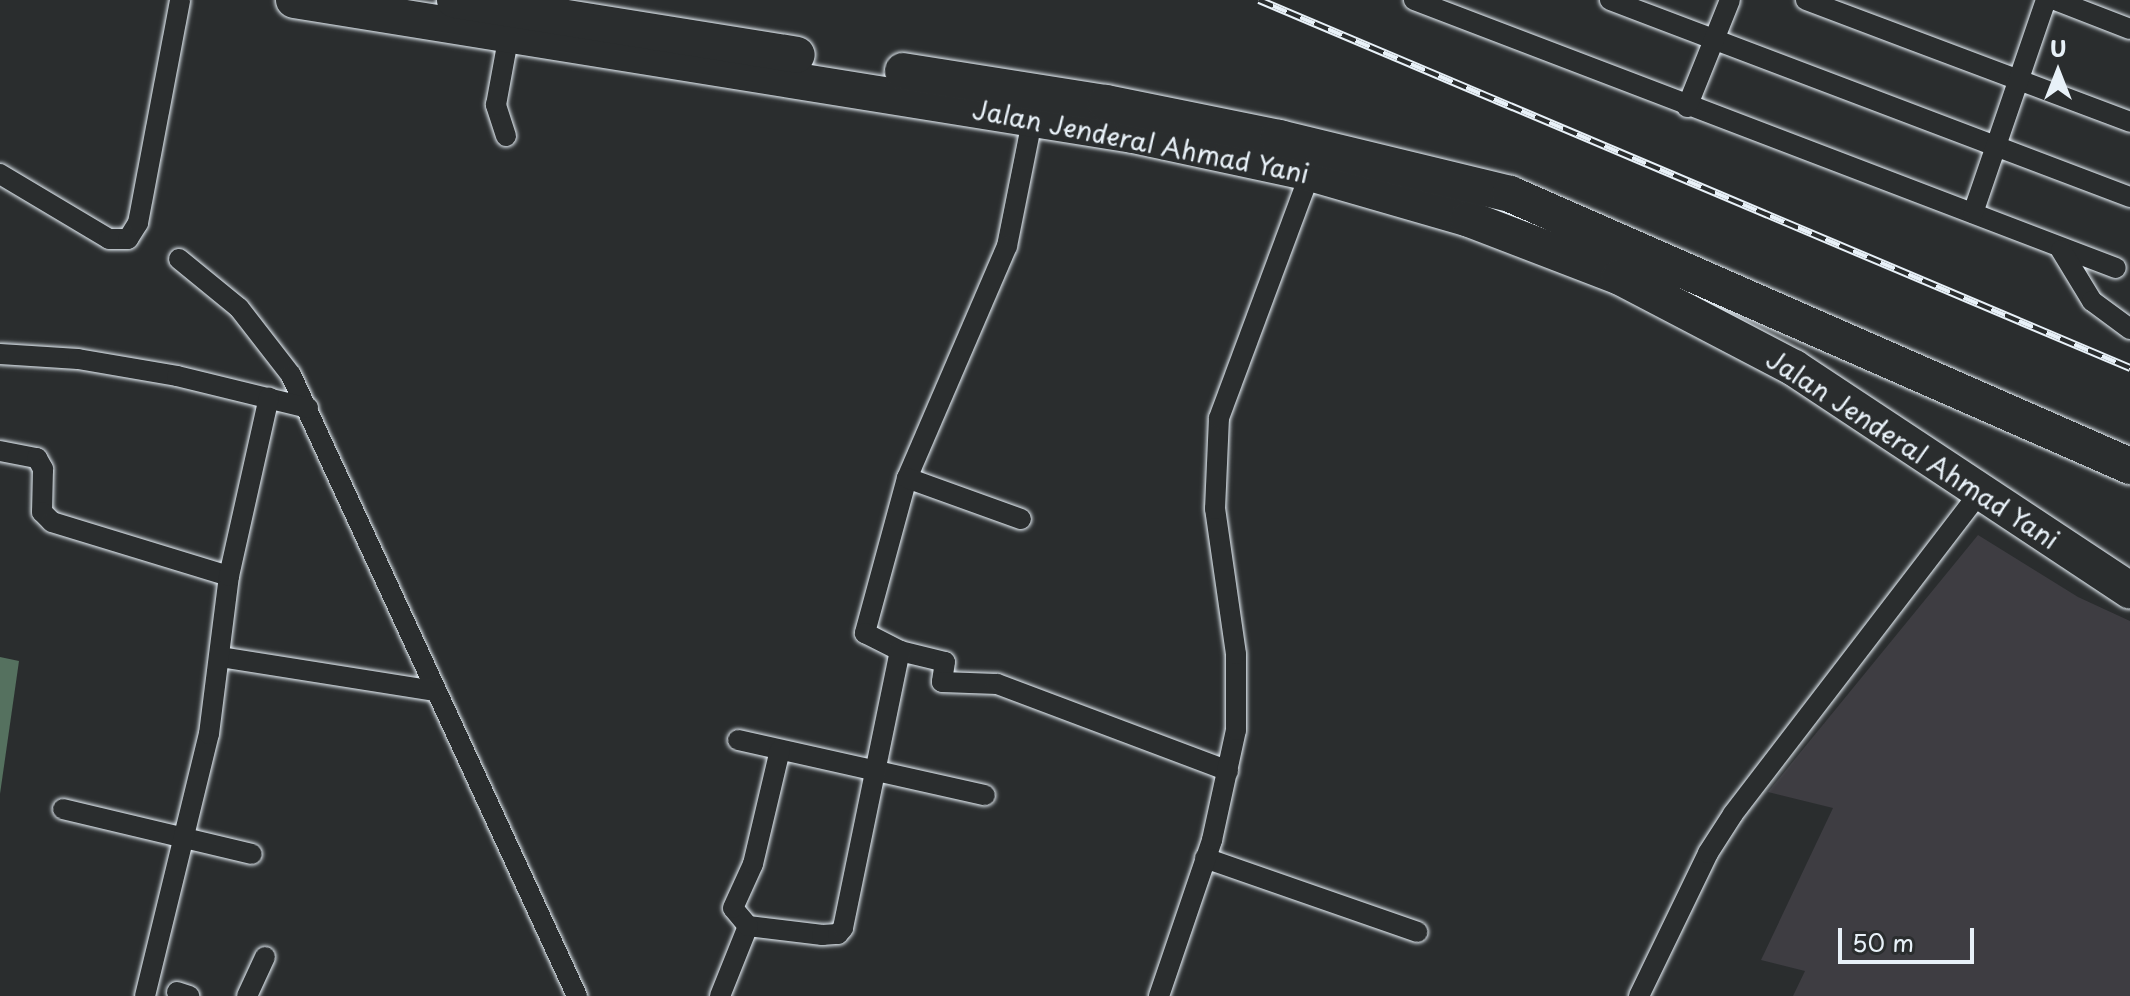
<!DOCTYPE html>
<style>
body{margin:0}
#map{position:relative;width:2130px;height:996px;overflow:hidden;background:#2a2d2e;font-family:"Playpen Sans",sans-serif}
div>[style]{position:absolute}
.built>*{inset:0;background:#3e3d42}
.green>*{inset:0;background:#55715f}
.roads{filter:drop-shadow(0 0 2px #e8f1f8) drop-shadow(0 0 2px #e8f1f8)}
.street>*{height:20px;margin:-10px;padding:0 10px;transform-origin:10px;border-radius:10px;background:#2a2d2e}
.highway>*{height:36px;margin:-18px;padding:0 18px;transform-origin:18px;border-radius:18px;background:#2a2d2e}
.rail>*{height:8px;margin-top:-4px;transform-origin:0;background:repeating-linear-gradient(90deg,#2a2d2e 0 15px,#e8f1f8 0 30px);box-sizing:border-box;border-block:2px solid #e8f1f8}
span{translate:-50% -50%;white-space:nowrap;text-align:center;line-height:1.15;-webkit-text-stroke:6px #2a2d2e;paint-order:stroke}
.street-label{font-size:26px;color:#e8f1f8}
.north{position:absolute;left:2018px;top:32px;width:80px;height:80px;-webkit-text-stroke:6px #2a2d2e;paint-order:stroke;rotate:0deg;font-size:22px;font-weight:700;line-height:32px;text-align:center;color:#e8f1f8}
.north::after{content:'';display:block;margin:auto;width:28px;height:36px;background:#e8f1f8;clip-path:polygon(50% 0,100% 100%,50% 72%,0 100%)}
.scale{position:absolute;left:1838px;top:928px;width:136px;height:36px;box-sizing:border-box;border:4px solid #e8f1f8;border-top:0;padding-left:10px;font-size:24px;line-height:28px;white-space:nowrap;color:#e8f1f8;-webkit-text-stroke:6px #2a2d2e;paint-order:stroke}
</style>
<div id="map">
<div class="built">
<i style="clip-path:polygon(1978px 535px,2078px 597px,2130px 621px,2130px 996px,1793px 996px,1805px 971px,1761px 960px,1833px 808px,1768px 792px)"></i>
</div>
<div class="green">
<i style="clip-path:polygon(0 657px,19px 661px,0 794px)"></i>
</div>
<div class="roads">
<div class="street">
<i style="left:1414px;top:0;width:751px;rotate:20.9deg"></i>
<i style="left:1610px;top:0;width:556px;rotate:20.75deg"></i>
<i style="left:1806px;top:0;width:346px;rotate:20.6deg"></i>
<i style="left:2055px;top:0;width:80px;rotate:21.1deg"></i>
<i style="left:1687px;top:107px;width:115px;rotate:-68.1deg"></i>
<i style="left:1033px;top:116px;width:133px;rotate:101.3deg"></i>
<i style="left:1007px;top:246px;width:253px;rotate:113.3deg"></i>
<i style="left:907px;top:478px;width:161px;rotate:105.2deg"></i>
<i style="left:865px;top:633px;width:39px;rotate:27deg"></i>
<i style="left:900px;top:651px;width:46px;rotate:13.7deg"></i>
<i style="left:945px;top:662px;width:20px;rotate:99deg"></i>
<i style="left:942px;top:682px;width:55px;rotate:2.1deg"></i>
<i style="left:997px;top:684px;width:247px;rotate:20.6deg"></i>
<i style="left:506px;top:136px;width:33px;rotate:-108deg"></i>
<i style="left:496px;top:105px;width:72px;rotate:-79.6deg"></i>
<i style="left:0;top:174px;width:127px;rotate:30.8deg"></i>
<i style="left:109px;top:239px;width:19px"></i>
<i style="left:128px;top:239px;width:19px;rotate:-58deg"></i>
<i style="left:138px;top:223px;width:227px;rotate:-79.3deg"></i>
<i style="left:1973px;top:213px;width:225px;rotate:-71.1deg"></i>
<i style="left:2061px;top:250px;width:60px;rotate:58.7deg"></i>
<i style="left:2092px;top:301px;width:47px;rotate:36.4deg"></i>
<i style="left:179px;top:259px;width:77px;rotate:39.2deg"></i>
<i style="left:239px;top:308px;width:85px;rotate:52.2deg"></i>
<i style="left:291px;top:375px;width:684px;rotate:65.27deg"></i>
<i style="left:0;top:354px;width:78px;rotate:3.7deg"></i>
<i style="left:78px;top:359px;width:100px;rotate:9.7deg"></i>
<i style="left:177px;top:376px;width:135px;rotate:13.7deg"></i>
<i style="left:0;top:451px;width:38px;rotate:11deg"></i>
<i style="left:37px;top:458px;width:13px;rotate:61deg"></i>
<i style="left:43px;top:469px;width:43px;rotate:91.3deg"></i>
<i style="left:42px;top:512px;width:14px;rotate:45deg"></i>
<i style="left:52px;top:522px;width:185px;rotate:17deg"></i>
<i style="left:907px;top:478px;width:121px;rotate:19.8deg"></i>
<i style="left:220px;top:657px;width:218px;rotate:9deg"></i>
<i style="left:738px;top:740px;width:253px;rotate:12.6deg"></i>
<i style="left:63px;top:809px;width:194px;rotate:13.4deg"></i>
<i style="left:1205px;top:858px;width:225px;rotate:19.2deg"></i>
<i style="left:748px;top:926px;width:75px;rotate:6.9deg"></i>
<i style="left:822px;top:935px;width:16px;rotate:-4deg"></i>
<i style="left:838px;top:934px;width:8px;rotate:-50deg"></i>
<i style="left:843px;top:928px;width:283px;rotate:-78.4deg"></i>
<i style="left:177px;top:992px;width:13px;rotate:18deg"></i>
<i style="left:145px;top:996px;width:270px;rotate:-76.3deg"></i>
<i style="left:209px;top:734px;width:159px;rotate:-82.8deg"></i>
<i style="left:229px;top:576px;width:183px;rotate:-77.4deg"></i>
<i style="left:247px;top:996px;width:43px;rotate:-65.2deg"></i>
<i style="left:720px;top:996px;width:75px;rotate:-68.2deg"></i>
<i style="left:748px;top:926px;width:23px;rotate:-130deg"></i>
<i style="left:733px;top:908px;width:48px;rotate:-65.6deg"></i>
<i style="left:753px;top:864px;width:117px;rotate:-76.7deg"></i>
<i style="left:1159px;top:996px;width:165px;rotate:-71.2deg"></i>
<i style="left:1212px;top:840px;width:113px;rotate:-77.7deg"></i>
<i style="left:1236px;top:730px;width:76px;rotate:-90deg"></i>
<i style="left:1236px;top:654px;width:147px;rotate:-98.2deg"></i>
<i style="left:1215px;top:509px;width:91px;rotate:-87.5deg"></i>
<i style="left:1219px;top:418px;width:261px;rotate:-69.6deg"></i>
<i style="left:1639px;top:996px;width:159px;rotate:-64.2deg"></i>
<i style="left:1708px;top:853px;width:46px;rotate:-57.3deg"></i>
<i style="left:1733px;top:814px;width:407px;rotate:-52.5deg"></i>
</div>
<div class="highway">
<i style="left:294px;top:0;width:850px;rotate:9.14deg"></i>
<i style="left:1133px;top:135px;width:181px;rotate:12.1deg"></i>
<i style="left:1310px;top:173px;width:166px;rotate:16.1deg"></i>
<i style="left:1469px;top:219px;width:162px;rotate:21deg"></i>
<i style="left:1620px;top:277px;width:196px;rotate:27.6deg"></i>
<i style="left:1794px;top:368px;width:403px;rotate:33.5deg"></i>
<i style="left:455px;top:0;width:346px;rotate:9.1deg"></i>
<i style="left:903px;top:71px;width:206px;rotate:9deg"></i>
<i style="left:1106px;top:103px;width:177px;rotate:11.4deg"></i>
<i style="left:1279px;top:138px;width:238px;rotate:13.6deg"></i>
<i style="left:1510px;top:194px;width:677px;rotate:23.69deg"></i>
</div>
</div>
<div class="rail">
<i style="left:1259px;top:0;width:946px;rotate:22.9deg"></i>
</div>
<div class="street-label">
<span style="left:1141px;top:141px;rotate:11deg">Jalan Jenderal Ahmad Yani</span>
<span style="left:1913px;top:449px;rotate:33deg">Jalan Jenderal Ahmad Yani</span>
</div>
<div class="north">U</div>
<div class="scale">50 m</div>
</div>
